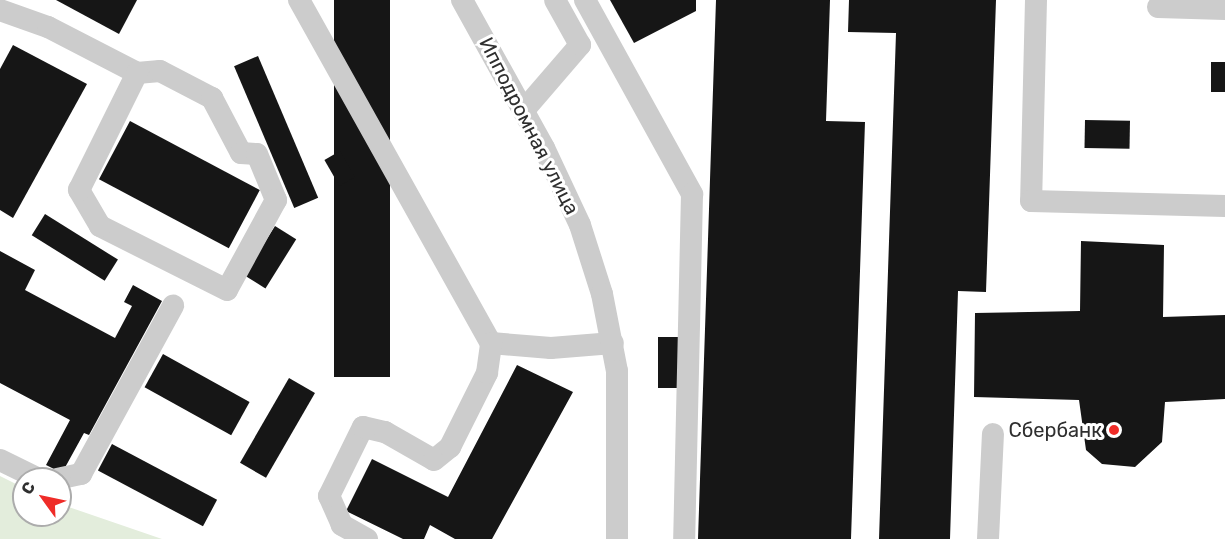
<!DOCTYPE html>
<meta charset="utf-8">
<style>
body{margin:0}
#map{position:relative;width:1225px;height:539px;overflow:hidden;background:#fff;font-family:Rubik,sans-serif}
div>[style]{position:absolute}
.green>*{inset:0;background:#e3eddc}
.building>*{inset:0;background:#161616;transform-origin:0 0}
.minor>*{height:22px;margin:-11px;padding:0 11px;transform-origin:11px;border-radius:11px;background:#ccc}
.dots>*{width:16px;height:16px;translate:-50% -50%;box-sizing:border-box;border:3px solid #fff;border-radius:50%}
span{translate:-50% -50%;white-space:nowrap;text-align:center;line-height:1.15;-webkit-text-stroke:6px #fff;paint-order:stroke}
.street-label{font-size:20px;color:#2f2f2f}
.poi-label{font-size:20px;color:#2f2f2f}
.right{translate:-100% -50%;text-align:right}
.north{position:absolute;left:12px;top:467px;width:60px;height:60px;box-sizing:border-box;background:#fff;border:2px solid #acacac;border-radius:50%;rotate:303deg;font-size:16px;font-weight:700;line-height:24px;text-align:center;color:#2f2f2f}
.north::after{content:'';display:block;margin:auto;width:21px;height:27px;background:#ef2c28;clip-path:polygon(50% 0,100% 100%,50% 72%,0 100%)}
</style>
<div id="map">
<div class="green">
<i style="clip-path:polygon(0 476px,24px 488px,24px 515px,60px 515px,60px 504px,162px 539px,0 539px)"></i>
</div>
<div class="building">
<i style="clip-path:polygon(56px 0,137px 0,119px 34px)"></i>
<i style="left:334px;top:0;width:56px;height:377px"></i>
<i style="clip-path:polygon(610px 0,696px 0,696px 11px,634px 43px)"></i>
<i style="clip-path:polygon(716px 0,830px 0,826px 121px,865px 122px,851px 539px,698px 539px)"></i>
<i style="clip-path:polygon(849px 0,996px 0,986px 292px,958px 291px,950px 539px,879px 539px,896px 33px,848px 32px)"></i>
<i style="clip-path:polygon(13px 45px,87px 84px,13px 218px,0 210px,0 69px)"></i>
<i style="left:258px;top:56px;width:154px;height:26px;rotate:67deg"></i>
<i style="left:1211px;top:62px;width:14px;height:30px"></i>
<i style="left:1085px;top:120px;width:45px;height:28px;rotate:1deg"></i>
<i style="left:130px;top:121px;width:147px;height:66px;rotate:28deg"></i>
<i style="left:340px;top:151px;width:30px;height:18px;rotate:60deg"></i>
<i style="left:45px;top:214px;width:86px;height:25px;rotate:32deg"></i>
<i style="left:275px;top:226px;width:25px;height:58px;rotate:32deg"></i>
<i style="clip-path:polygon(1081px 241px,1164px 245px,1163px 317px,1225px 315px,1225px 399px,1165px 402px,1162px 442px,1135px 467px,1102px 464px,1086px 450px,1079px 400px,974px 397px,975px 313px,1080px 311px)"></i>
<i style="clip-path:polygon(0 251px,35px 270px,25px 290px,115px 338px,132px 306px,124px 302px,133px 285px,162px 301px,89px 435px,84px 433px,62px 473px,46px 465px,70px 420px,0 383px)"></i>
<i style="left:658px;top:337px;width:24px;height:51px"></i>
<i style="left:163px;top:354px;width:99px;height:38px;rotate:29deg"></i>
<i style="clip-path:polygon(517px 365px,573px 392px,492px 539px,455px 539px,430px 525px,424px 539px,403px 539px,346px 511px,372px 459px,448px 497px)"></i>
<i style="left:289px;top:378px;width:30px;height:98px;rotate:30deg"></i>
<i style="left:112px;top:444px;width:119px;height:30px;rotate:28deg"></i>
</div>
<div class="minor">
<i style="left:299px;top:0;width:393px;rotate:60.8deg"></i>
<i style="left:491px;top:343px;width:60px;rotate:4.8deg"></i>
<i style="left:551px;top:348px;width:62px;rotate:-4.6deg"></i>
<i style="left:462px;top:0;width:169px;rotate:61deg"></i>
<i style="left:544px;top:148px;width:85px;rotate:64.9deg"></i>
<i style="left:580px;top:225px;width:72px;rotate:72.3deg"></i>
<i style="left:602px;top:294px;width:78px;rotate:79deg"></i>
<i style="left:617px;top:371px;width:168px;rotate:90deg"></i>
<i style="left:585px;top:0;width:222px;rotate:61.1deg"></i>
<i style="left:692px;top:194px;width:345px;rotate:91.3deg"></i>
<i style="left:1036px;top:0;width:201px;rotate:91.4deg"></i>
<i style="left:1031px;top:201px;width:194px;rotate:1.5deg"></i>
<i style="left:1158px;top:7px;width:67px;rotate:1.7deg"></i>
<i style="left:0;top:10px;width:51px;rotate:19.5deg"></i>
<i style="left:48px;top:27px;width:100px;rotate:27.3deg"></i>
<i style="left:137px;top:73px;width:23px;rotate:-5deg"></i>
<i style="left:160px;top:71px;width:59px;rotate:27.4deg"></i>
<i style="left:212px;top:98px;width:62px;rotate:62.2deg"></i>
<i style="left:241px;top:153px;width:16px;rotate:4deg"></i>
<i style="left:257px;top:154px;width:50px;rotate:67.6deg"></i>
<i style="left:276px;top:200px;width:102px;rotate:118.6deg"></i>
<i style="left:227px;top:290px;width:142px;rotate:-153.3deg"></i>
<i style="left:100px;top:226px;width:42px;rotate:-120.3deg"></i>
<i style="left:79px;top:190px;width:131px;rotate:-63.6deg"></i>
<i style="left:524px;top:110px;width:86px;rotate:-49.3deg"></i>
<i style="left:580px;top:45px;width:51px;rotate:-119.1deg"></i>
<i style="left:0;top:460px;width:43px;rotate:26deg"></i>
<i style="left:57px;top:479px;width:25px;rotate:-12deg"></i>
<i style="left:81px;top:474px;width:192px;rotate:-61.3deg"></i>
<i style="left:367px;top:539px;width:29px;rotate:-151deg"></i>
<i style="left:342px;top:525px;width:32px;rotate:-114deg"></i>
<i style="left:329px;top:496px;width:77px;rotate:-63.8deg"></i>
<i style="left:363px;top:427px;width:23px;rotate:13deg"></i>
<i style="left:385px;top:432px;width:56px;rotate:29.7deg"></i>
<i style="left:434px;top:460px;width:21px;rotate:-39deg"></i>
<i style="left:450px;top:447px;width:83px;rotate:-63.4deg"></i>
<i style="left:487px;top:373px;width:30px;rotate:-82deg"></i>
<i style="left:988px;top:539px;width:105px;rotate:-87.3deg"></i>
</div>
<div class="dots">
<i style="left:1114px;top:430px;background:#ef2c28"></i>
</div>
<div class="street-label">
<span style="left:529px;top:126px;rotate:63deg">Ипподромная улица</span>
</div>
<div class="poi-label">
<span class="right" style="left:1102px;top:430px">Сбербанк</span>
</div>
<div class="north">С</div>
</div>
